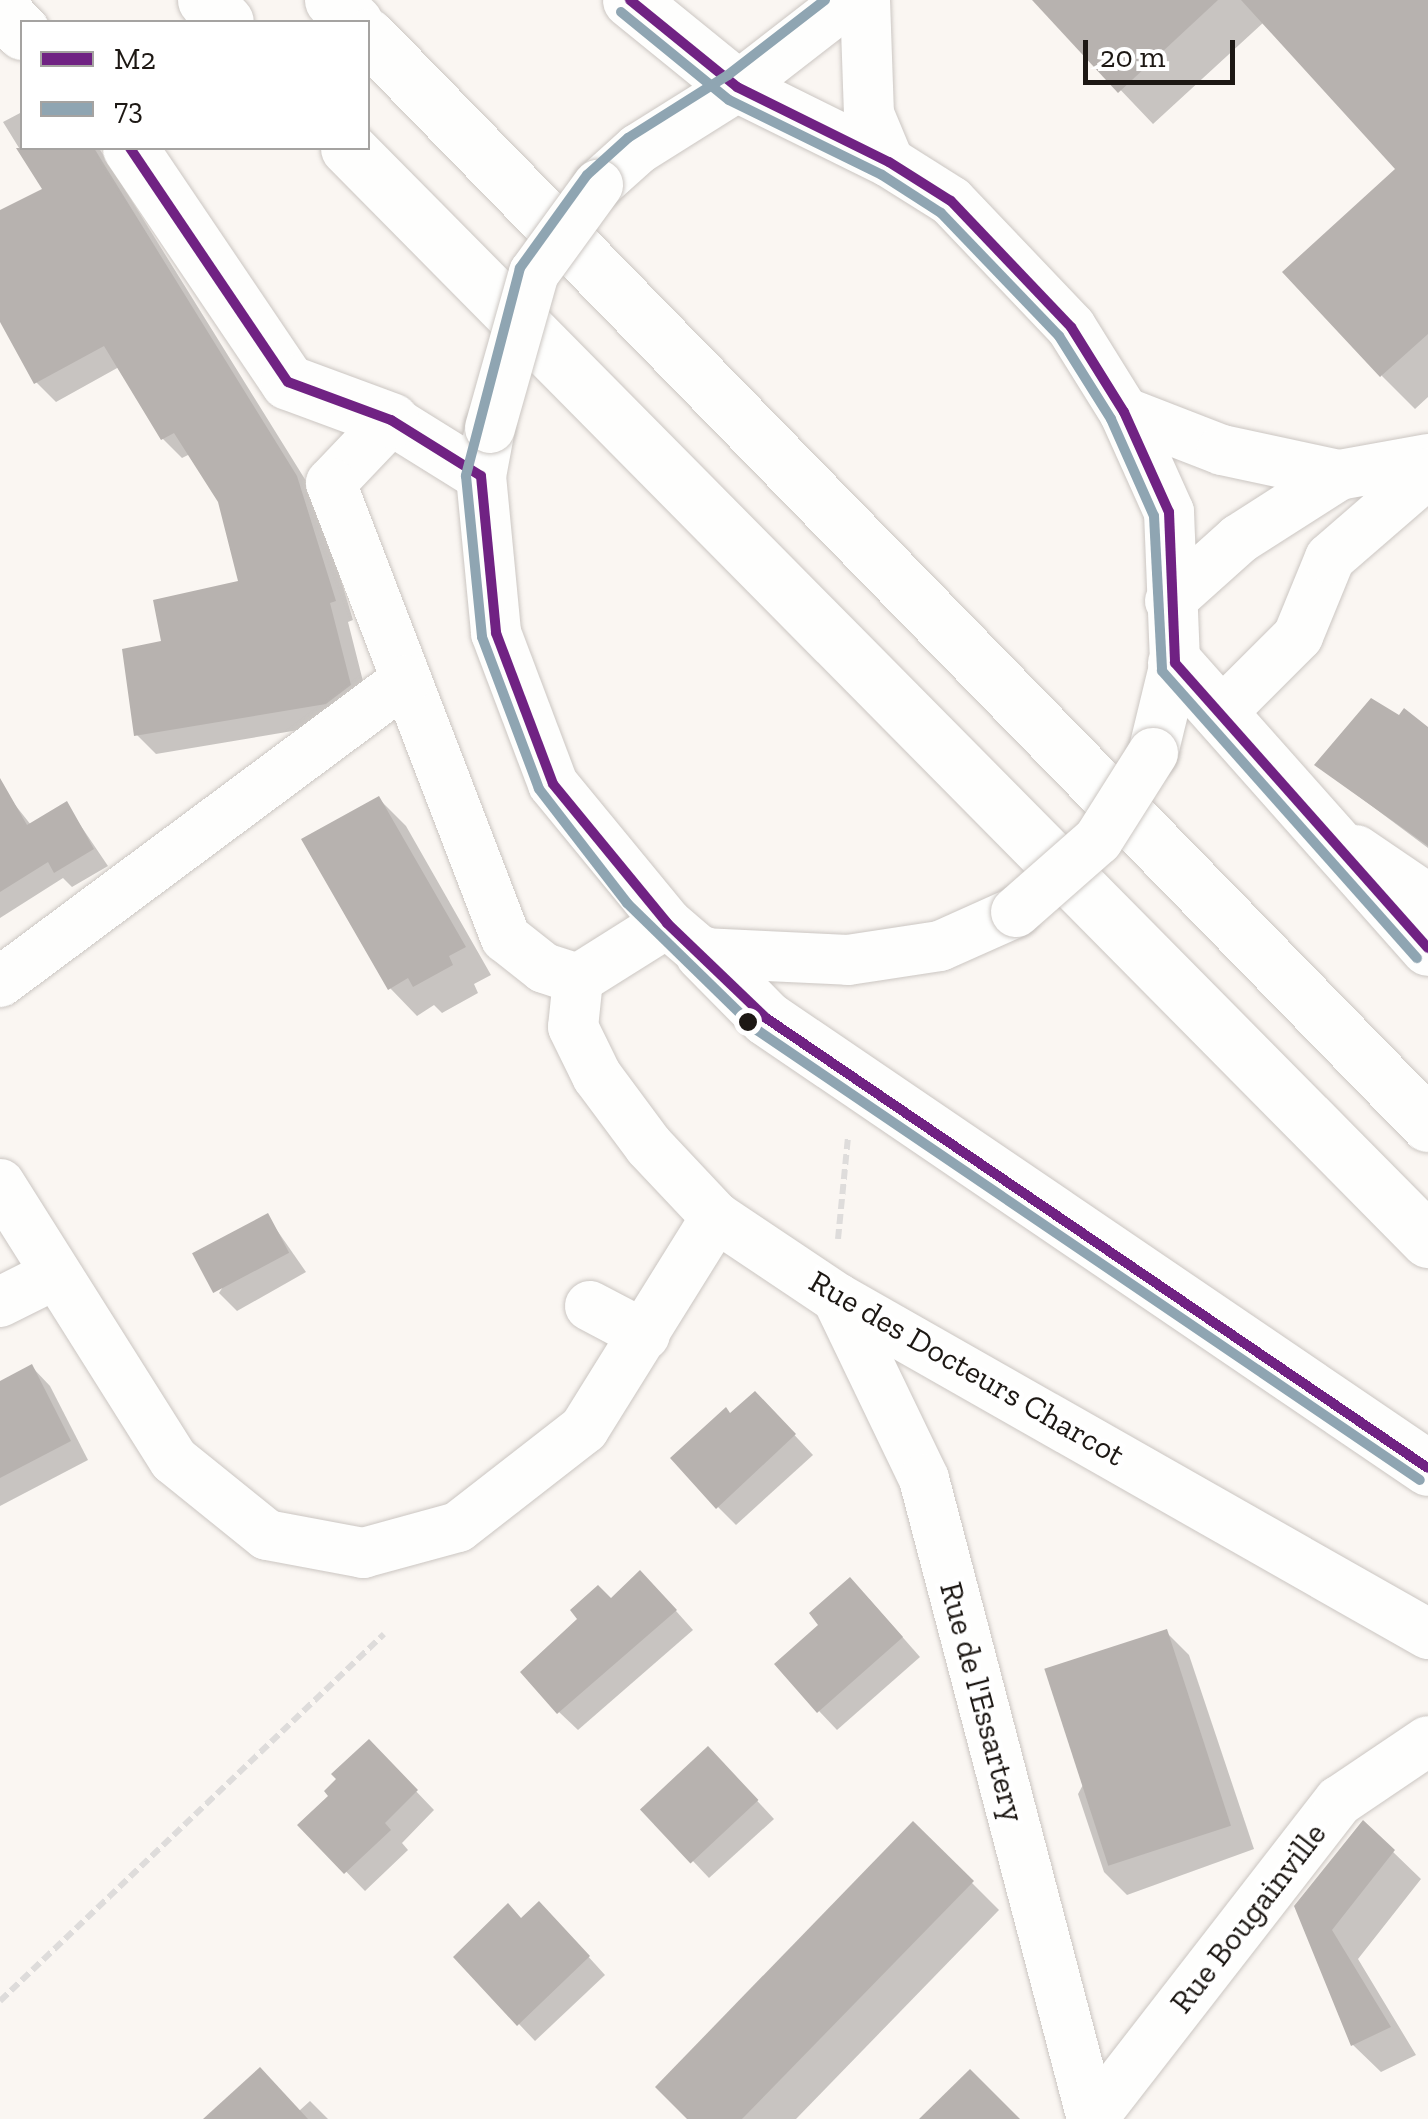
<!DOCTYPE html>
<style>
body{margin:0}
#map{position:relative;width:1428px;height:2119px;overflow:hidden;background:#faf6f2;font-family:"Zilla Slab",serif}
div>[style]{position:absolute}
.shadow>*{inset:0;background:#0003}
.building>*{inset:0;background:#b7b2af;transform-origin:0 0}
.path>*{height:6px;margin-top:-3px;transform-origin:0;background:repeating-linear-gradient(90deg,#dedcdb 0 10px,transparent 0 15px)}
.roads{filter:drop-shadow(0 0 2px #cbc6c2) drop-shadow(0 0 2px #cbc6c2)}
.minor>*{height:50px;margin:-25px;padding:0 25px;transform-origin:25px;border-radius:25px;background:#fefefd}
.major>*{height:55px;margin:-27.5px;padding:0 27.5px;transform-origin:27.5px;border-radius:27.5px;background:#fefefd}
.bridges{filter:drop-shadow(0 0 2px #cbc6c2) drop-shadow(0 0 2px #cbc6c2)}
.minor-bridge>*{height:50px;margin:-25px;padding:0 25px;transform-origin:25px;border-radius:25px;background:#fefefd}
.bus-1>*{height:10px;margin:-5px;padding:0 5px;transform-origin:5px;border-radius:5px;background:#702283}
.bus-2>*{height:10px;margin:-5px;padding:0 5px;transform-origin:5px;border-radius:5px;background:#8fa5b2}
.dots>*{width:28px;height:28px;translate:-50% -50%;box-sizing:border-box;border:5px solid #fff;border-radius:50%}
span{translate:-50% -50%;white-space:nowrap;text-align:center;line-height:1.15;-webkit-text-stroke:9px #fff;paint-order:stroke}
.street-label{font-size:32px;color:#1d1814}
.legend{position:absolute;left:20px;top:20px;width:350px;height:130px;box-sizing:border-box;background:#fff;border:2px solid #a5a3a1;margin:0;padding:12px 18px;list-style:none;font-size:30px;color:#1d1814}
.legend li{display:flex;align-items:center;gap:20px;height:50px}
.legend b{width:50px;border:2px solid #a5a3a1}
.scale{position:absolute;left:1083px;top:40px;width:152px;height:45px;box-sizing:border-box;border:5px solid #1d1814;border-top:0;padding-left:12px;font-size:30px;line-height:35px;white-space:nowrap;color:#1d1814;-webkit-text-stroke:8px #fff;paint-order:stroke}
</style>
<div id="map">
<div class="shadow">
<i style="clip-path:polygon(1035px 0,1428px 0,1428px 397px,1415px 409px,1382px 376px,1399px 169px,1264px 22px,1153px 124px)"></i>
<i style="clip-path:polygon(22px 112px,22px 148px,99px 148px,316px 497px,353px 620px,348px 622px,369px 705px,346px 722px,156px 754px,137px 735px,164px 643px,242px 583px,221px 500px,190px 454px,182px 458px,163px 439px,119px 367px,56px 402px,36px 382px,0 316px,0 212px,45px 190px,3px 122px)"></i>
<i style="clip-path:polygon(1428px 730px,1428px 848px,1317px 765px)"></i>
<i style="clip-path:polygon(8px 796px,31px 825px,66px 804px,108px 866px,72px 887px,63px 878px,0 918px,0 801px)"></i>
<i style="clip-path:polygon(379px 799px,406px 826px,491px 975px,474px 984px,478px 993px,442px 1013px,434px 1005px,417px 1016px,390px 988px)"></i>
<i style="clip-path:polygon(267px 1216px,306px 1272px,237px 1311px,219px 1293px)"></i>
<i style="clip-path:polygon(32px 1367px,50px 1386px,88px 1460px,0 1506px,0 1384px)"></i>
<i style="clip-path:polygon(774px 1413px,813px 1455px,736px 1525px,718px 1507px,731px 1416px)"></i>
<i style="clip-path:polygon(659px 1592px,693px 1630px,578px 1730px,559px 1712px,611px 1601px)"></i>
<i style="clip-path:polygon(869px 1599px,920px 1657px,837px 1730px,819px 1711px)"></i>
<i style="clip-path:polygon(1166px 1632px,1189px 1655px,1254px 1849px,1127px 1895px,1104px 1872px,1078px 1794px)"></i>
<i style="clip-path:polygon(369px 1742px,434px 1810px,402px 1843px,408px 1850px,365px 1891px,301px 1825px,332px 1796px)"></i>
<i style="clip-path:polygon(726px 1767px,774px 1819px,709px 1878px,692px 1860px)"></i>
<i style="clip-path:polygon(1363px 1823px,1421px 1879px,1358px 1959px,1416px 2055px,1381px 2072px,1353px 2045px,1296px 1907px)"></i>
<i style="clip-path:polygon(913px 1824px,999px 1910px,796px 2119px,690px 2119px)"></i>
<i style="clip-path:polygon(522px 1920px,556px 1921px,605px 1975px,535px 2041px,519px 2024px)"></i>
<i style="clip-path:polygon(310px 2101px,328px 2119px,206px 2119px,299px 2111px)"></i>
</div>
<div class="building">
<i style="clip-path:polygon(1032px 0,1218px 0,1118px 93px)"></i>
<i style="clip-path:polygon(1241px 0,1428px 0,1428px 334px,1380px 377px,1282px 272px,1395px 169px)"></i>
<i style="clip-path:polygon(16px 148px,94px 148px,297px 476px,336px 601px,330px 603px,351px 685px,326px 704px,134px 736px,122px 649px,161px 641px,153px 600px,238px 581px,218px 502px,174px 433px,161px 440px,104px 346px,34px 384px,0 322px,0 210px,42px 189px)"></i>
<i style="clip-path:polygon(1371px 698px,1399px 715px,1404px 708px,1428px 727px,1428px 846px,1314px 765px)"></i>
<i style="clip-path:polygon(0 778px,27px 825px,67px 801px,94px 849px,54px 873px,48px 862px,0 892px)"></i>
<i style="clip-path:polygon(379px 796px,466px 947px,449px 956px,453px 965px,413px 987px,408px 978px,388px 990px,301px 839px)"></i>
<i style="left:268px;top:1213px;width:45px;height:86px;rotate:62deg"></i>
<i style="clip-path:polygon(32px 1364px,71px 1441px,0 1478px,0 1381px)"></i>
<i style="clip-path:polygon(755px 1391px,796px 1434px,716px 1509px,670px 1458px,726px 1407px,730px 1413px)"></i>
<i style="clip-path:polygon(640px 1570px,677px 1610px,557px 1714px,520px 1672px,577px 1619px,570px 1610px,598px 1585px,611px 1598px)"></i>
<i style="clip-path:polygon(850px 1577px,903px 1637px,817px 1713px,774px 1664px,818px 1625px,809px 1613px)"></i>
<i style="left:1167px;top:1629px;width:207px;height:129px;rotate:72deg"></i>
<i style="clip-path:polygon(369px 1739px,418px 1790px,385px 1823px,391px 1830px,344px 1874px,297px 1825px,328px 1796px,324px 1791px,336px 1779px,331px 1774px)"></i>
<i style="left:708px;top:1746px;width:74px;height:93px;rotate:47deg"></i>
<i style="clip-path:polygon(1363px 1820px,1395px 1850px,1332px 1930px,1391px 2027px,1351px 2046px,1294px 1906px)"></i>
<i style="clip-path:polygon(913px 1821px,974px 1881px,742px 2119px,687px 2119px,655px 2087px)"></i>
<i style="clip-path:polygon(539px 1901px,590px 1956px,517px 2026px,453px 1957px,508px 1903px,521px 1918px)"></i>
<i style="clip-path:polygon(260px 2067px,308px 2119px,203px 2119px)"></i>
<i style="clip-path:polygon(970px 2069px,1020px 2119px,919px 2119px)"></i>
</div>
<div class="path">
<i style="left:838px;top:1239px;width:102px;rotate:-84.4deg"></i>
<i style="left:0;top:2001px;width:531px;rotate:-43.7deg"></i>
</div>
<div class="roads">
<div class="minor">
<i style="left:865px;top:0;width:114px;rotate:88deg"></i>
<i style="left:869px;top:114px;width:52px;rotate:67.4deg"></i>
<i style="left:737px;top:87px;width:169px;rotate:26.3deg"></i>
<i style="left:889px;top:162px;width:73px;rotate:32.2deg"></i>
<i style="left:951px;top:201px;width:174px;rotate:46.4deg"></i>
<i style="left:1071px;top:327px;width:100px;rotate:58.1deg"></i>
<i style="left:1124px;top:412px;width:110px;rotate:65.8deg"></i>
<i style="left:1169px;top:512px;width:151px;rotate:87.7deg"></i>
<i style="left:1175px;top:663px;width:93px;rotate:103.7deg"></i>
<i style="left:598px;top:185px;width:54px;rotate:-42deg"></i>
<i style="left:638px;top:149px;width:117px;rotate:-32.1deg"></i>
<i style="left:737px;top:87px;width:142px;rotate:-37.8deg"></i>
<i style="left:1124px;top:412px;width:105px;rotate:21.2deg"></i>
<i style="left:1222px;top:450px;width:120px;rotate:12.1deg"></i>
<i style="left:490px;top:428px;width:49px;rotate:100.6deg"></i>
<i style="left:481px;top:476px;width:158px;rotate:84.5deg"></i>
<i style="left:496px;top:633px;width:161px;rotate:69.3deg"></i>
<i style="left:553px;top:784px;width:180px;rotate:50.6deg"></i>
<i style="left:667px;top:923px;width:46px;rotate:40.6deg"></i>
<i style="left:702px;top:953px;width:146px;rotate:2.7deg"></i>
<i style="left:848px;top:960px;width:93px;rotate:-8.7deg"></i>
<i style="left:940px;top:946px;width:83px;rotate:-24.1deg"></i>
<i style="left:481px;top:476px;width:106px;rotate:-148.1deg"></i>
<i style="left:391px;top:420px;width:87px;rotate:133.6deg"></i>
<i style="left:331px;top:483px;width:487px;rotate:69deg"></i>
<i style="left:506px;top:938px;width:48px;rotate:38.3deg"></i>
<i style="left:544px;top:968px;width:36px;rotate:18deg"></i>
<i style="left:1170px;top:601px;width:93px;rotate:-41.9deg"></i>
<i style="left:1239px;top:539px;width:119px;rotate:-32.6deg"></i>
<i style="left:1339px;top:475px;width:90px;rotate:-10.2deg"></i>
<i style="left:1219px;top:715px;width:112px;rotate:-45deg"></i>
<i style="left:1298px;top:636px;width:84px;rotate:-67.7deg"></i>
<i style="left:1330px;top:558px;width:130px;rotate:-40.9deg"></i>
<i style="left:1356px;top:850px;width:87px;rotate:34.2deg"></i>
<i style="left:667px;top:923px;width:105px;rotate:147.8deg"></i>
<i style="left:578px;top:979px;width:48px;rotate:95.9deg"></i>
<i style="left:573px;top:1027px;width:55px;rotate:63.9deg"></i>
<i style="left:597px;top:1076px;width:87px;rotate:53.4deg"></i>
<i style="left:649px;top:1146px;width:98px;rotate:46.7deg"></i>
<i style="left:716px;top:1217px;width:146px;rotate:33.8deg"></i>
<i style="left:837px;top:1298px;width:680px;rotate:29.62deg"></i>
<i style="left:0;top:982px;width:506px;rotate:-36.64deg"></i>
<i style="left:0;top:1184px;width:326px;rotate:57.8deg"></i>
<i style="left:174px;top:1460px;width:119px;rotate:38.9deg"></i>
<i style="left:267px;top:1535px;width:98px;rotate:10.6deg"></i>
<i style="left:363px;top:1553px;width:98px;rotate:-15.3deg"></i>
<i style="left:458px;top:1527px;width:160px;rotate:-37.9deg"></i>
<i style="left:584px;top:1429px;width:250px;rotate:-58.1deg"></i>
<i style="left:837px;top:1298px;width:201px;rotate:64.3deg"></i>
<i style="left:924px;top:1479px;width:662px;rotate:75.29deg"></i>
<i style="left:0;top:1302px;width:60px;rotate:-26.6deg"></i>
<i style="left:590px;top:1306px;width:62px;rotate:27.8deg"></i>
<i style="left:1092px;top:2119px;width:403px;rotate:-52.2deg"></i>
<i style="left:1339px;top:1801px;width:107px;rotate:-34deg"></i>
</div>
<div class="major">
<i style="left:205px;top:0;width:30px;rotate:46deg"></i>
<i style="left:332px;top:0;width:32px;rotate:44deg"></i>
<i style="left:630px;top:0;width:138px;rotate:39.1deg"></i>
<i style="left:0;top:8px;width:33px;rotate:47deg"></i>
<i style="left:368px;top:36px;width:1519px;rotate:45.75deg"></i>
<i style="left:130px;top:148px;width:282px;rotate:56deg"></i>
<i style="left:288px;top:382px;width:110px;rotate:20.3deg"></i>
<i style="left:348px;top:148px;width:1536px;rotate:45.32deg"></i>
<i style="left:1175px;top:663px;width:381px;rotate:48.4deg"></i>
<i style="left:702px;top:953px;width:91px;rotate:45.4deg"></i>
<i style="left:766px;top:1018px;width:800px;rotate:34.21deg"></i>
</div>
</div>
<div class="bridges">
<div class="minor-bridge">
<i style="left:490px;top:428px;width:161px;rotate:-74.2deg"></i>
<i style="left:534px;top:273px;width:109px;rotate:-54deg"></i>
<i style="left:1016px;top:912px;width:109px;rotate:-41.3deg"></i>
<i style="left:1098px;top:840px;width:103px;rotate:-57.7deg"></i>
</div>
</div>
<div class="bus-1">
<i style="left:630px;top:0;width:138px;rotate:39.1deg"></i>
<i style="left:737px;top:87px;width:169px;rotate:26.3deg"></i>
<i style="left:889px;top:162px;width:73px;rotate:32.2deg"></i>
<i style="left:951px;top:201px;width:174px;rotate:46.4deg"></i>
<i style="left:1071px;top:327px;width:100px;rotate:58.1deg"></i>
<i style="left:1124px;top:412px;width:110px;rotate:65.8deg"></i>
<i style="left:1169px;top:512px;width:151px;rotate:87.7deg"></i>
<i style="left:1175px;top:663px;width:381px;rotate:48.4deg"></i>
<i style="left:130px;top:148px;width:282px;rotate:56deg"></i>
<i style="left:288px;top:382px;width:110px;rotate:20.3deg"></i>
<i style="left:391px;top:420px;width:106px;rotate:31.9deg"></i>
<i style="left:481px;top:476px;width:158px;rotate:84.5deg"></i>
<i style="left:496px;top:633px;width:161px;rotate:69.3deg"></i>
<i style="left:553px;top:784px;width:180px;rotate:50.6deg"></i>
<i style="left:667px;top:923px;width:137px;rotate:43.8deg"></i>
<i style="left:766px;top:1018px;width:800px;rotate:34.21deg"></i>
</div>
<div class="bus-2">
<i style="left:825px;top:0;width:123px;rotate:142.3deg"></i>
<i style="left:728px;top:75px;width:118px;rotate:147.8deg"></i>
<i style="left:628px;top:138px;width:55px;rotate:137.9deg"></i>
<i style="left:587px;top:175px;width:115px;rotate:125.8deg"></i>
<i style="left:520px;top:268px;width:215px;rotate:104.6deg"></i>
<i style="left:466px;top:476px;width:162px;rotate:84.3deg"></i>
<i style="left:482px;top:637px;width:162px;rotate:69.4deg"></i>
<i style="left:539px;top:789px;width:144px;rotate:52.3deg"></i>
<i style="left:627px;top:903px;width:182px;rotate:44.3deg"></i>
<i style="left:757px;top:1030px;width:801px;rotate:34.17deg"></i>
<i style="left:621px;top:12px;width:139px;rotate:39.2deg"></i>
<i style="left:729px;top:100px;width:170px;rotate:26.1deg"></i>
<i style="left:882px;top:175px;width:70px;rotate:32.8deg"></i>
<i style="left:941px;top:213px;width:170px;rotate:46.2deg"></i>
<i style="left:1059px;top:336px;width:98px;rotate:57.9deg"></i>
<i style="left:1111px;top:419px;width:106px;rotate:66.1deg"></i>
<i style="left:1154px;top:516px;width:155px;rotate:87deg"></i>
<i style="left:1162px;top:671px;width:384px;rotate:48.4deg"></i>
</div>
<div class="dots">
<i style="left:748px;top:1022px;background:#1d1814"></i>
</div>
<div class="street-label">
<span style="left:967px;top:1368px;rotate:30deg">Rue des Docteurs Charcot</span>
<span style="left:982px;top:1702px;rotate:75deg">Rue de l'Essartery</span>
<span style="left:1248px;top:1918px;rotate:-52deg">Rue Bougainville</span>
</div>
<ul class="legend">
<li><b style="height:12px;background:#702283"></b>M2</li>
<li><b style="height:12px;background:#8fa5b2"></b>73</li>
</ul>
<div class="scale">20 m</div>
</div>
